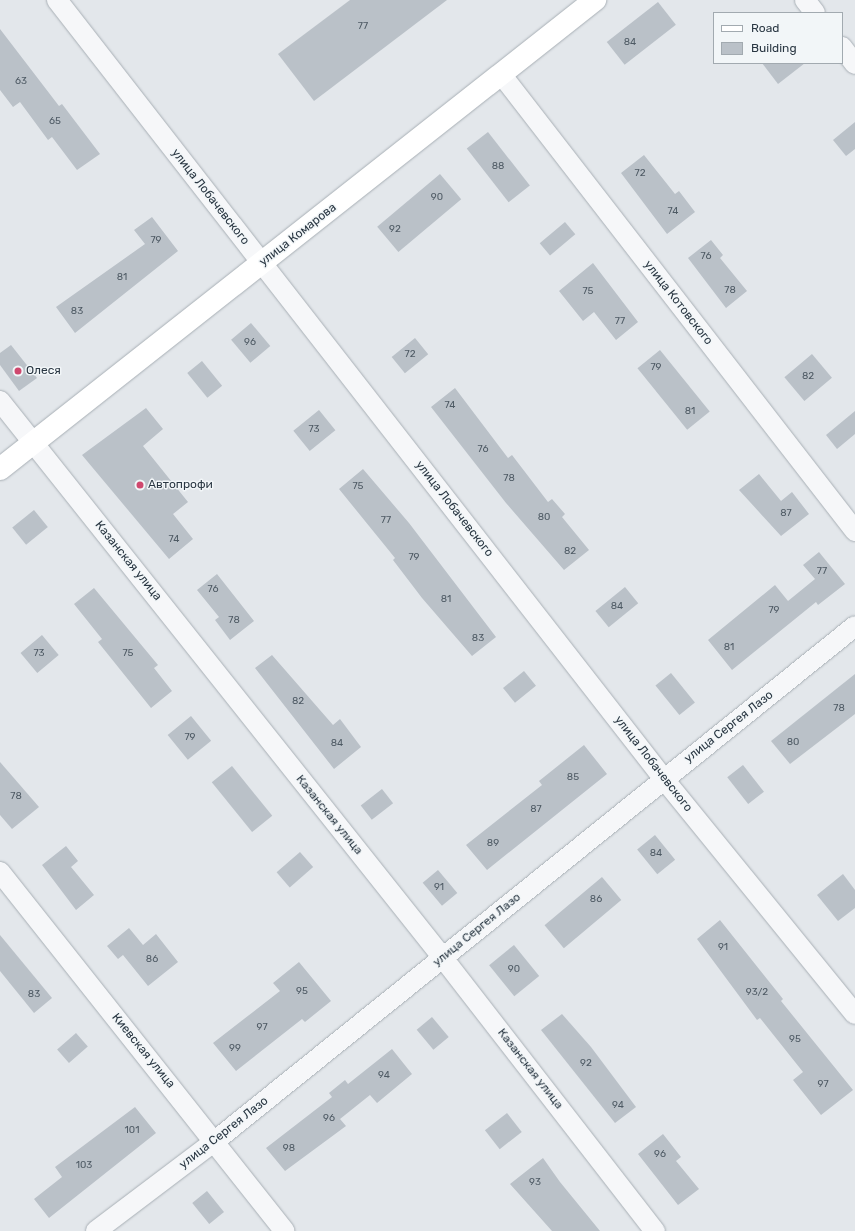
<!DOCTYPE html>
<meta charset="utf-8">
<style>
body{margin:0}
#map{position:relative;width:855px;height:1231px;overflow:hidden;background:#e3e7eb;font-family:Rubik,sans-serif}
div>[style]{position:absolute}
.building>*{inset:0;background:#bac1c8;transform-origin:0 0}
.roads{filter:drop-shadow(0 0 1px #a8afb5) drop-shadow(0 0 1px #a8afb5)}
.minor>*{height:20px;margin:-10px;padding:0 10px;transform-origin:10px;border-radius:10px;background:#f6f7f9}
.secondary>*{height:22px;margin:-11px;padding:0 11px;transform-origin:11px;border-radius:11px;background:#fff}
.dots>*{width:11px;height:11px;translate:-50% -50%;box-sizing:border-box;border:2px solid #f2f6f8;border-radius:50%}
span{translate:-50% -50%;white-space:nowrap;text-align:center;line-height:1.15;-webkit-text-stroke:3px #f2f6f8;paint-order:stroke}
.number-label{font-size:10px;color:#4e5a64}
.number-label span{-webkit-text-stroke-width:0}
.street-label{font-size:12px;color:#2a3743}
.poi-label{font-size:12px;color:#2a3743}
.left{translate:0 -50%;text-align:left}
.legend{position:absolute;left:713px;top:12px;width:130px;height:52px;box-sizing:border-box;background:#f2f6f8;border:1px solid #a2aab0;margin:0;padding:5px 7px;list-style:none;font-size:12px;color:#2a3743}
.legend li{display:flex;align-items:center;gap:8px;height:20px}
.legend b{width:20px;border:1px solid #a2aab0}
</style>
<div id="map">
<div class="building">
<i style="clip-path:polygon(350px 0,447px 0,314px 101px,278px 54px)"></i>
<i style="left:658px;top:2px;width:29px;height:65px;rotate:52deg"></i>
<i style="clip-path:polygon(0 29px,59px 106px,62px 104px,100px 154px,77px 170px,52px 137px,48px 140px,20px 102px,13px 107px,0 90px)"></i>
<i style="clip-path:polygon(762px 63px,805px 63px,778px 84px)"></i>
<i style="clip-path:polygon(855px 122px,855px 149px,846px 156px,833px 140px)"></i>
<i style="left:488px;top:132px;width:68px;height:27px;rotate:52deg"></i>
<i style="clip-path:polygon(644px 155px,675px 194px,679px 191px,695px 212px,667px 234px,621px 173px)"></i>
<i style="left:440px;top:174px;width:33px;height:82px;rotate:50deg"></i>
<i style="clip-path:polygon(152px 217px,178px 251px,75px 333px,56px 307px,145px 244px,134px 230px)"></i>
<i style="left:565px;top:222px;width:16px;height:33px;rotate:50deg"></i>
<i style="clip-path:polygon(711px 240px,723px 255px,720px 258px,747px 291px,726px 308px,688px 258px)"></i>
<i style="clip-path:polygon(593px 263px,638px 322px,616px 340px,594px 312px,583px 321px,559px 291px)"></i>
<i style="left:251px;top:323px;width:30px;height:26px;rotate:50deg"></i>
<i style="left:415px;top:338px;width:21px;height:30px;rotate:51deg"></i>
<i style="clip-path:polygon(11px 345px,37px 378px,19px 391px,0 365px,0 353px)"></i>
<i style="left:660px;top:350px;width:79px;height:29px;rotate:51deg"></i>
<i style="left:812px;top:354px;width:31px;height:36px;rotate:50deg"></i>
<i style="left:202px;top:361px;width:32px;height:19px;rotate:51deg"></i>
<i style="clip-path:polygon(455px 388px,508px 458px,512px 455px,548px 502px,552px 499px,565px 514px,562px 517px,589px 550px,564px 570px,506px 503px,431px 407px)"></i>
<i style="clip-path:polygon(146px 408px,163px 429px,143px 446px,188px 502px,173px 514px,193px 539px,169px 559px,82px 455px)"></i>
<i style="left:319px;top:410px;width:26px;height:33px;rotate:51deg"></i>
<i style="clip-path:polygon(855px 411px,855px 434px,837px 449px,826px 435px)"></i>
<i style="clip-path:polygon(363px 469px,409px 523px,496px 637px,472px 656px,422px 598px,393px 560px,395px 558px,339px 489px)"></i>
<i style="clip-path:polygon(759px 474px,781px 501px,792px 492px,809px 514px,781px 536px,739px 490px)"></i>
<i style="left:34px;top:510px;width:22px;height:28px;rotate:51deg"></i>
<i style="clip-path:polygon(819px 552px,845px 584px,818px 605px,816px 602px,732px 670px,708px 640px,775px 585px,788px 601px,815px 579px,803px 565px)"></i>
<i style="clip-path:polygon(217px 574px,254px 621px,230px 640px,215px 620px,219px 617px,197px 590px)"></i>
<i style="left:625px;top:587px;width:21px;height:38px;rotate:51deg"></i>
<i style="clip-path:polygon(94px 588px,158px 665px,154px 668px,172px 691px,151px 708px,98px 642px,102px 639px,74px 604px)"></i>
<i style="left:42px;top:635px;width:26px;height:28px;rotate:50deg"></i>
<i style="clip-path:polygon(272px 655px,333px 725px,340px 719px,361px 747px,334px 769px,255px 668px)"></i>
<i style="left:524px;top:671px;width:19px;height:27px;rotate:51deg"></i>
<i style="left:671px;top:673px;width:38px;height:20px;rotate:51deg"></i>
<i style="clip-path:polygon(855px 674px,855px 714px,790px 764px,771px 741px)"></i>
<i style="left:191px;top:716px;width:32px;height:30px;rotate:51deg"></i>
<i style="clip-path:polygon(584px 745px,607px 774px,487px 870px,466px 845px,542px 785px,539px 781px)"></i>
<i style="clip-path:polygon(0 762px,39px 807px,12px 829px,0 815px)"></i>
<i style="left:743px;top:765px;width:34px;height:20px;rotate:52deg"></i>
<i style="left:232px;top:766px;width:64px;height:26px;rotate:51deg"></i>
<i style="left:382px;top:789px;width:18px;height:27px;rotate:52deg"></i>
<i style="left:655px;top:835px;width:32px;height:23px;rotate:51deg"></i>
<i style="clip-path:polygon(66px 846px,78px 861px,71px 867px,94px 895px,76px 910px,42px 865px)"></i>
<i style="left:300px;top:852px;width:20px;height:31px;rotate:49deg"></i>
<i style="left:438px;top:870px;width:30px;height:20px;rotate:50deg"></i>
<i style="clip-path:polygon(843px 874px,855px 890px,855px 908px,838px 921px,817px 895px)"></i>
<i style="left:602px;top:877px;width:30px;height:75px;rotate:50deg"></i>
<i style="clip-path:polygon(720px 920px,783px 999px,781px 1001px,853px 1090px,821px 1115px,793px 1080px,803px 1072px,760px 1018px,757px 1020px,697px 939px)"></i>
<i style="clip-path:polygon(129px 928px,143px 945px,156px 934px,178px 962px,148px 986px,123px 955px,118px 959px,107px 946px)"></i>
<i style="clip-path:polygon(0 935px,52px 998px,34px 1013px,0 971px)"></i>
<i style="left:514px;top:945px;width:40px;height:32px;rotate:51deg"></i>
<i style="clip-path:polygon(299px 962px,331px 1001px,305px 1022px,302px 1019px,236px 1071px,213px 1043px,280px 991px,273px 983px)"></i>
<i style="clip-path:polygon(562px 1014px,591px 1047px,636px 1107px,615px 1123px,541px 1030px)"></i>
<i style="left:432px;top:1017px;width:26px;height:20px;rotate:50deg"></i>
<i style="left:76px;top:1033px;width:18px;height:25px;rotate:49deg"></i>
<i style="clip-path:polygon(392px 1049px,412px 1074px,377px 1103px,370px 1095px,340px 1119px,346px 1126px,285px 1171px,266px 1148px,332px 1097px,329px 1093px,345px 1080px,348px 1084px)"></i>
<i style="clip-path:polygon(135px 1107px,156px 1133px,49px 1218px,34px 1199px,62px 1177px,55px 1167px)"></i>
<i style="left:507px;top:1113px;width:24px;height:28px;rotate:52deg"></i>
<i style="clip-path:polygon(663px 1134px,681px 1157px,676px 1161px,699px 1189px,678px 1205px,638px 1154px)"></i>
<i style="clip-path:polygon(543px 1158px,560px 1182px,600px 1231px,552px 1231px,510px 1184px)"></i>
<i style="left:207px;top:1191px;width:27px;height:19px;rotate:51deg"></i>
</div>
<div class="roads">
<div class="minor">
<i style="left:57px;top:0;width:986px;rotate:52.08deg"></i>
<i style="left:663px;top:778px;width:304px;rotate:50.9deg"></i>
<i style="left:805px;top:0;width:16px;rotate:52deg"></i>
<i style="left:842px;top:47px;width:21px;rotate:53deg"></i>
<i style="left:501px;top:74px;width:578px;rotate:52.24deg"></i>
<i style="left:0;top:401px;width:712px;rotate:51.5deg"></i>
<i style="left:443px;top:958px;width:346px;rotate:52.2deg"></i>
<i style="left:0;top:872px;width:458px;rotate:51.6deg"></i>
<i style="left:96px;top:1231px;width:149px;rotate:-37.1deg"></i>
<i style="left:215px;top:1141px;width:821px;rotate:-38.82deg"></i>
</div>
<div class="secondary">
<i style="left:0;top:469px;width:758px;rotate:-38.25deg"></i>
</div>
</div>
<div class="dots">
<i style="left:18px;top:371px;background:#cf486e"></i>
<i style="left:140px;top:485px;background:#cf486e"></i>
</div>
<div class="number-label">
<span style="left:363px;top:27px">77</span>
<span style="left:630px;top:43px">84</span>
<span style="left:21px;top:82px">63</span>
<span style="left:55px;top:122px">65</span>
<span style="left:498px;top:167px">88</span>
<span style="left:640px;top:174px">72</span>
<span style="left:437px;top:198px">90</span>
<span style="left:673px;top:212px">74</span>
<span style="left:395px;top:230px">92</span>
<span style="left:156px;top:241px">79</span>
<span style="left:706px;top:257px">76</span>
<span style="left:122px;top:278px">81</span>
<span style="left:730px;top:291px">78</span>
<span style="left:588px;top:292px">75</span>
<span style="left:77px;top:312px">83</span>
<span style="left:620px;top:322px">77</span>
<span style="left:250px;top:343px">96</span>
<span style="left:410px;top:355px">72</span>
<span style="left:656px;top:368px">79</span>
<span style="left:808px;top:377px">82</span>
<span style="left:450px;top:406px">74</span>
<span style="left:690px;top:412px">81</span>
<span style="left:314px;top:430px">73</span>
<span style="left:483px;top:450px">76</span>
<span style="left:509px;top:479px">78</span>
<span style="left:358px;top:487px">75</span>
<span style="left:786px;top:514px">87</span>
<span style="left:544px;top:518px">80</span>
<span style="left:386px;top:521px">77</span>
<span style="left:174px;top:540px">74</span>
<span style="left:570px;top:552px">82</span>
<span style="left:414px;top:558px">79</span>
<span style="left:822px;top:572px">77</span>
<span style="left:213px;top:590px">76</span>
<span style="left:446px;top:600px">81</span>
<span style="left:617px;top:607px">84</span>
<span style="left:774px;top:611px">79</span>
<span style="left:234px;top:621px">78</span>
<span style="left:478px;top:639px">83</span>
<span style="left:729px;top:648px">81</span>
<span style="left:39px;top:654px">73</span>
<span style="left:128px;top:654px">75</span>
<span style="left:298px;top:702px">82</span>
<span style="left:839px;top:709px">78</span>
<span style="left:190px;top:738px">79</span>
<span style="left:793px;top:743px">80</span>
<span style="left:337px;top:744px">84</span>
<span style="left:573px;top:778px">85</span>
<span style="left:16px;top:797px">78</span>
<span style="left:536px;top:810px">87</span>
<span style="left:493px;top:844px">89</span>
<span style="left:656px;top:854px">84</span>
<span style="left:439px;top:888px">91</span>
<span style="left:596px;top:900px">86</span>
<span style="left:723px;top:948px">91</span>
<span style="left:152px;top:960px">86</span>
<span style="left:514px;top:970px">90</span>
<span style="left:302px;top:992px">95</span>
<span style="left:757px;top:993px">93/2</span>
<span style="left:34px;top:995px">83</span>
<span style="left:262px;top:1028px">97</span>
<span style="left:795px;top:1040px">95</span>
<span style="left:235px;top:1049px">99</span>
<span style="left:586px;top:1064px">92</span>
<span style="left:384px;top:1076px">94</span>
<span style="left:823px;top:1085px">97</span>
<span style="left:618px;top:1106px">94</span>
<span style="left:329px;top:1119px">96</span>
<span style="left:132px;top:1131px">101</span>
<span style="left:289px;top:1149px">98</span>
<span style="left:660px;top:1155px">96</span>
<span style="left:84px;top:1166px">103</span>
<span style="left:535px;top:1183px">93</span>
</div>
<div class="street-label">
<span style="left:210px;top:197px;rotate:52deg">улица Лобачевского</span>
<span style="left:298px;top:235px;rotate:-38deg">улица Комарова</span>
<span style="left:678px;top:303px;rotate:52deg">улица Котовского</span>
<span style="left:454px;top:509px;rotate:52deg">улица Лобачевского</span>
<span style="left:128px;top:561px;rotate:51deg">Казанская улица</span>
<span style="left:729px;top:727px;rotate:-38deg">улица Сергея Лазо</span>
<span style="left:653px;top:764px;rotate:52deg">улица Лобачевского</span>
<span style="left:329px;top:815px;rotate:51deg">Казанская улица</span>
<span style="left:477px;top:930px;rotate:-39deg">улица Сергея Лазо</span>
<span style="left:143px;top:1051px;rotate:51deg">Киевская улица</span>
<span style="left:530px;top:1069px;rotate:52deg">Казанская улица</span>
<span style="left:224px;top:1133px;rotate:-38deg">улица Сергея Лазо</span>
</div>
<div class="poi-label">
<span class="left" style="left:26px;top:371px">Олеся</span>
<span class="left" style="left:148px;top:485px">Автопрофи</span>
</div>
<ul class="legend">
<li><b style="height:5px;background:#fff"></b>Road</li>
<li><b style="height:11px;background:#bac1c8"></b>Building</li>
</ul>
</div>
